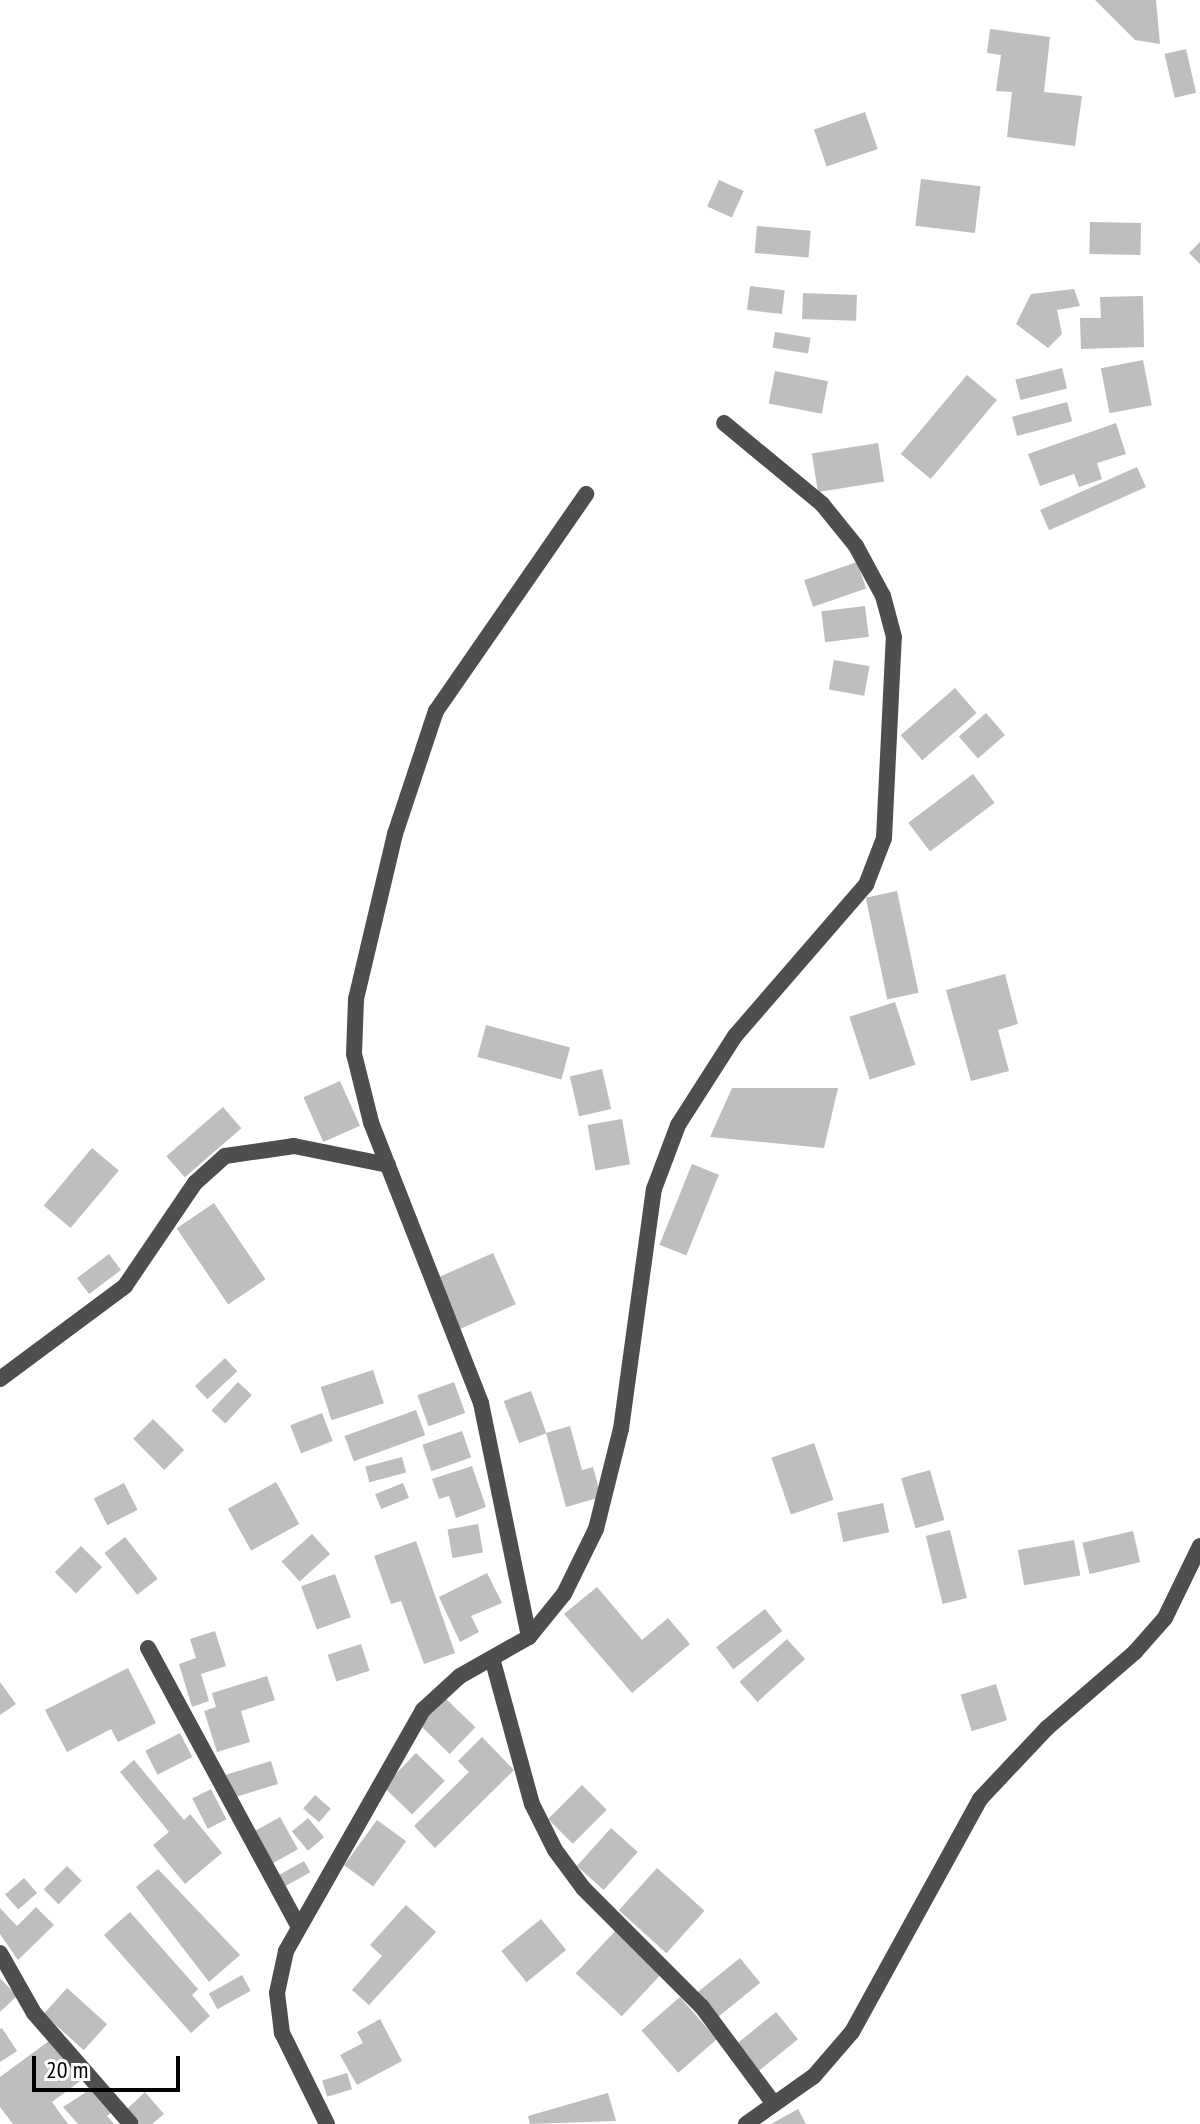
<!DOCTYPE html>
<style>
body{margin:0}
#map{position:relative;width:1200px;height:2124px;overflow:hidden;background:#fff;font-family:"PT Sans Narrow",sans-serif}
div>[style]{position:absolute}
.building>*{inset:0;background:#bebebe;transform-origin:0 0}
.minor>*{height:16px;margin:-8px;padding:0 8px;transform-origin:8px;border-radius:8px;background:#4e4e4e}
span{translate:-50% -50%;white-space:nowrap;text-align:center;line-height:1.15;-webkit-text-stroke:7px #fff;paint-order:stroke}
.scale{position:absolute;left:32px;top:2056px;width:148px;height:36px;box-sizing:border-box;border:4px solid #000;border-top:0;padding-left:10px;font-size:24px;line-height:28px;white-space:nowrap;color:#000;-webkit-text-stroke:6px #fff;paint-order:stroke}
</style>
<div id="map">
<div class="building">
<i style="clip-path:polygon(1095px 0,1156px 0,1160px 44px,1135px 40px)"></i>
<i style="clip-path:polygon(990px 29px,1050px 37px,1044px 92px,1082px 96px,1075px 146px,1007px 137px,1012px 92px,996px 91px,1001px 55px,987px 53px)"></i>
<i style="left:1186px;top:49px;width:45px;height:22px;rotate:77deg"></i>
<i style="left:865px;top:112px;width:39px;height:54px;rotate:71deg"></i>
<i style="left:921px;top:179px;width:60px;height:47px;rotate:7deg"></i>
<i style="left:719px;top:180px;width:27px;height:29px;rotate:24deg"></i>
<i style="left:1090px;top:222px;width:51px;height:32px;rotate:1deg"></i>
<i style="left:757px;top:226px;width:54px;height:27px;rotate:5deg"></i>
<i style="clip-path:polygon(1200px 242px,1200px 264px,1189px 253px)"></i>
<i style="left:750px;top:286px;width:35px;height:24px;rotate:7deg"></i>
<i style="clip-path:polygon(1074px 289px,1080px 306px,1057px 310px,1062px 334px,1048px 348px,1016px 324px,1031px 294px)"></i>
<i style="left:803px;top:293px;width:54px;height:26px;rotate:2deg"></i>
<i style="clip-path:polygon(1143px 296px,1144px 347px,1081px 349px,1080px 318px,1101px 318px,1100px 297px)"></i>
<i style="left:775px;top:332px;width:36px;height:16px;rotate:9deg"></i>
<i style="left:1143px;top:360px;width:46px;height:43px;rotate:79deg"></i>
<i style="left:1062px;top:368px;width:21px;height:48px;rotate:76deg"></i>
<i style="left:775px;top:371px;width:54px;height:33px;rotate:11deg"></i>
<i style="left:967px;top:375px;width:39px;height:103px;rotate:40deg"></i>
<i style="left:1067px;top:402px;width:20px;height:57px;rotate:75deg"></i>
<i style="clip-path:polygon(1116px 423px,1126px 454px,1097px 463px,1102px 479px,1079px 487px,1074px 474px,1040px 486px,1028px 454px)"></i>
<i style="left:878px;top:443px;width:39px;height:67px;rotate:81deg"></i>
<i style="left:1137px;top:467px;width:22px;height:106px;rotate:66deg"></i>
<i style="left:857px;top:562px;width:28px;height:56px;rotate:71deg"></i>
<i style="left:865px;top:606px;width:31px;height:44px;rotate:83deg"></i>
<i style="left:834px;top:660px;width:36px;height:30px;rotate:10deg"></i>
<i style="left:955px;top:688px;width:33px;height:72px;rotate:49deg"></i>
<i style="left:986px;top:713px;width:29px;height:36px;rotate:49deg"></i>
<i style="left:973px;top:774px;width:36px;height:81px;rotate:53deg"></i>
<i style="left:897px;top:891px;width:104px;height:32px;rotate:78deg"></i>
<i style="clip-path:polygon(1005px 974px,1018px 1024px,998px 1030px,1009px 1071px,971px 1081px,946px 990px)"></i>
<i style="left:895px;top:1002px;width:66px;height:48px;rotate:72deg"></i>
<i style="left:486px;top:1025px;width:87px;height:33px;rotate:15deg"></i>
<i style="left:602px;top:1069px;width:41px;height:33px;rotate:77deg"></i>
<i style="left:340px;top:1081px;width:49px;height:40px;rotate:66deg"></i>
<i style="clip-path:polygon(732px 1088px,838px 1088px,824px 1148px,710px 1137px)"></i>
<i style="left:223px;top:1107px;width:28px;height:75px;rotate:49deg"></i>
<i style="left:622px;top:1119px;width:46px;height:35px;rotate:80deg"></i>
<i style="left:92px;top:1148px;width:35px;height:75px;rotate:40deg"></i>
<i style="left:692px;top:1164px;width:29px;height:87px;rotate:22deg"></i>
<i style="left:214px;top:1203px;width:92px;height:45px;rotate:56deg"></i>
<i style="left:493px;top:1253px;width:56px;height:64px;rotate:66deg"></i>
<i style="left:109px;top:1254px;width:20px;height:40px;rotate:53deg"></i>
<i style="left:225px;top:1358px;width:18px;height:41px;rotate:47deg"></i>
<i style="left:373px;top:1370px;width:35px;height:55px;rotate:72deg"></i>
<i style="left:238px;top:1382px;width:19px;height:39px;rotate:43deg"></i>
<i style="left:454px;top:1382px;width:33px;height:39px;rotate:70deg"></i>
<i style="left:531px;top:1391px;width:45px;height:29px;rotate:70deg"></i>
<i style="left:416px;top:1410px;width:27px;height:76px;rotate:70deg"></i>
<i style="left:322px;top:1413px;width:30px;height:34px;rotate:69deg"></i>
<i style="left:153px;top:1419px;width:44px;height:28px;rotate:45deg"></i>
<i style="clip-path:polygon(570px 1426px,582px 1470px,593px 1467px,601px 1497px,566px 1507px,546px 1433px)"></i>
<i style="left:462px;top:1431px;width:28px;height:42px;rotate:71deg"></i>
<i style="left:814px;top:1443px;width:60px;height:45px;rotate:71deg"></i>
<i style="left:402px;top:1457px;width:16px;height:38px;rotate:75deg"></i>
<i style="clip-path:polygon(472px 1466px,486px 1507px,456px 1518px,449px 1496px,439px 1499px,432px 1479px)"></i>
<i style="left:930px;top:1470px;width:52px;height:30px;rotate:74deg"></i>
<i style="left:276px;top:1482px;width:48px;height:55px;rotate:61deg"></i>
<i style="left:124px;top:1483px;width:30px;height:34px;rotate:63deg"></i>
<i style="left:403px;top:1483px;width:16px;height:30px;rotate:68deg"></i>
<i style="left:883px;top:1503px;width:30px;height:47px;rotate:78deg"></i>
<i style="left:478px;top:1524px;width:29px;height:31px;rotate:80deg"></i>
<i style="left:950px;top:1530px;width:70px;height:25px;rotate:76deg"></i>
<i style="left:1133px;top:1531px;width:32px;height:52px;rotate:77deg"></i>
<i style="left:312px;top:1534px;width:27px;height:41px;rotate:48deg"></i>
<i style="left:125px;top:1537px;width:53px;height:26px;rotate:52deg"></i>
<i style="left:1074px;top:1540px;width:36px;height:57px;rotate:80deg"></i>
<i style="clip-path:polygon(416px 1541px,455px 1653px,424px 1664px,401px 1601px,391px 1604px,374px 1556px)"></i>
<i style="left:81px;top:1546px;width:30px;height:37px;rotate:45deg"></i>
<i style="clip-path:polygon(487px 1573px,502px 1603px,471px 1616px,479px 1632px,460px 1642px,439px 1597px)"></i>
<i style="left:335px;top:1574px;width:46px;height:36px;rotate:70deg"></i>
<i style="clip-path:polygon(597px 1587px,642px 1640px,668px 1618px,690px 1644px,632px 1693px,564px 1614px)"></i>
<i style="left:765px;top:1609px;width:28px;height:62px;rotate:52deg"></i>
<i style="clip-path:polygon(215px 1631px,226px 1666px,201px 1674px,209px 1701px,192px 1707px,179px 1664px,196px 1658px,190px 1639px)"></i>
<i style="left:787px;top:1639px;width:27px;height:64px;rotate:48deg"></i>
<i style="left:361px;top:1644px;width:28px;height:35px;rotate:72deg"></i>
<i style="clip-path:polygon(128px 1668px,156px 1723px,118px 1742px,111px 1729px,67px 1752px,45px 1710px)"></i>
<i style="clip-path:polygon(267px 1676px,275px 1700px,241px 1711px,250px 1742px,217px 1752px,204px 1711px,216px 1707px,212px 1693px)"></i>
<i style="clip-path:polygon(0 1682px,16px 1704px,0 1715px)"></i>
<i style="left:996px;top:1684px;width:38px;height:37px;rotate:73deg"></i>
<i style="left:443px;top:1696px;width:45px;height:37px;rotate:44deg"></i>
<i style="left:180px;top:1733px;width:27px;height:39px;rotate:63deg"></i>
<i style="clip-path:polygon(482px 1737px,514px 1770px,435px 1848px,414px 1826px,469px 1772px,458px 1761px)"></i>
<i style="left:416px;top:1753px;width:40px;height:47px;rotate:44deg"></i>
<i style="clip-path:polygon(134px 1760px,184px 1820px,190px 1814px,222px 1853px,185px 1884px,153px 1845px,169px 1832px,120px 1772px)"></i>
<i style="left:271px;top:1761px;width:24px;height:47px;rotate:73deg"></i>
<i style="left:582px;top:1785px;width:35px;height:48px;rotate:45deg"></i>
<i style="left:211px;top:1789px;width:34px;height:21px;rotate:63deg"></i>
<i style="left:315px;top:1795px;width:21px;height:18px;rotate:41deg"></i>
<i style="left:280px;top:1817px;width:37px;height:34px;rotate:61deg"></i>
<i style="left:308px;top:1818px;width:25px;height:21px;rotate:50deg"></i>
<i style="left:377px;top:1820px;width:36px;height:56px;rotate:36deg"></i>
<i style="left:611px;top:1828px;width:36px;height:51px;rotate:42deg"></i>
<i style="left:304px;top:1861px;width:13px;height:34px;rotate:61deg"></i>
<i style="left:67px;top:1866px;width:21px;height:33px;rotate:45deg"></i>
<i style="left:657px;top:1868px;width:64px;height:57px;rotate:42deg"></i>
<i style="clip-path:polygon(158px 1869px,240px 1955px,209px 1982px,136px 1887px)"></i>
<i style="left:24px;top:1878px;width:20px;height:25px;rotate:49deg"></i>
<i style="clip-path:polygon(406px 1905px,436px 1932px,369px 2005px,352px 1990px,382px 1956px,370px 1945px)"></i>
<i style="clip-path:polygon(36px 1907px,54px 1925px,18px 1960px,0 1934px,0 1908px,17px 1926px)"></i>
<i style="clip-path:polygon(130px 1912px,198px 1989px,192px 1995px,210px 2016px,191px 2033px,104px 1935px)"></i>
<i style="left:541px;top:1919px;width:40px;height:51px;rotate:51deg"></i>
<i style="left:618px;top:1928px;width:63px;height:62px;rotate:43deg"></i>
<i style="left:740px;top:1958px;width:32px;height:57px;rotate:51deg"></i>
<i style="left:242px;top:1975px;width:18px;height:38px;rotate:61deg"></i>
<i style="clip-path:polygon(0 1978px,17px 1996px,0 2012px)"></i>
<i style="left:67px;top:1988px;width:54px;height:35px;rotate:42deg"></i>
<i style="left:680px;top:1997px;width:56px;height:51px;rotate:49deg"></i>
<i style="left:776px;top:2012px;width:35px;height:50px;rotate:51deg"></i>
<i style="clip-path:polygon(380px 2019px,402px 2061px,357px 2085px,340px 2055px,363px 2043px,357px 2032px)"></i>
<i style="clip-path:polygon(2px 2028px,17px 2051px,0 2062px,0 2029px)"></i>
<i style="clip-path:polygon(53px 2038px,83px 2079px,52px 2102px,68px 2124px,13px 2124px,0 2107px,0 2077px)"></i>
<i style="left:347px;top:2073px;width:17px;height:26px;rotate:73deg"></i>
<i style="clip-path:polygon(94px 2087px,114px 2110px,107px 2116px,114px 2124px,78px 2124px,63px 2107px)"></i>
<i style="clip-path:polygon(145px 2092px,164px 2114px,152px 2124px,140px 2124px,127px 2109px)"></i>
<i style="clip-path:polygon(608px 2093px,616px 2121px,530px 2124px,528px 2116px)"></i>
<i style="clip-path:polygon(798px 2109px,806px 2124px,771px 2124px)"></i>
</div>
<div class="minor">
<i style="left:0;top:1379px;width:156px;rotate:-36.6deg"></i>
<i style="left:125px;top:1286px;width:125px;rotate:-55.8deg"></i>
<i style="left:195px;top:1183px;width:40px;rotate:-42deg"></i>
<i style="left:225px;top:1156px;width:70px;rotate:-8.2deg"></i>
<i style="left:294px;top:1146px;width:96px;rotate:11.4deg"></i>
<i style="left:529px;top:1637px;width:239px;rotate:-101.6deg"></i>
<i style="left:481px;top:1403px;width:302px;rotate:-111.4deg"></i>
<i style="left:371px;top:1122px;width:70px;rotate:-104deg"></i>
<i style="left:354px;top:1054px;width:55px;rotate:-87.9deg"></i>
<i style="left:356px;top:999px;width:170px;rotate:-76.7deg"></i>
<i style="left:395px;top:834px;width:130px;rotate:-71.6deg"></i>
<i style="left:436px;top:711px;width:264px;rotate:-55.3deg"></i>
<i style="left:148px;top:1648px;width:317px;rotate:61.6deg"></i>
<i style="left:492px;top:1658px;width:151px;rotate:74.7deg"></i>
<i style="left:532px;top:1804px;width:51px;rotate:63.4deg"></i>
<i style="left:555px;top:1850px;width:47px;rotate:53.6deg"></i>
<i style="left:583px;top:1888px;width:168px;rotate:45deg"></i>
<i style="left:702px;top:2007px;width:121px;rotate:53.4deg"></i>
<i style="left:0;top:1953px;width:69px;rotate:60.5deg"></i>
<i style="left:34px;top:2013px;width:147px;rotate:48.9deg"></i>
<i style="left:327px;top:2124px;width:102px;rotate:-116.3deg"></i>
<i style="left:282px;top:2033px;width:40px;rotate:-97.1deg"></i>
<i style="left:277px;top:1993px;width:43px;rotate:-77.9deg"></i>
<i style="left:286px;top:1951px;width:277px;rotate:-60.4deg"></i>
<i style="left:423px;top:1710px;width:50px;rotate:-42.6deg"></i>
<i style="left:460px;top:1676px;width:79px;rotate:-29.5deg"></i>
<i style="left:529px;top:1637px;width:55px;rotate:-50.9deg"></i>
<i style="left:564px;top:1594px;width:72px;rotate:-63.8deg"></i>
<i style="left:596px;top:1529px;width:103px;rotate:-76deg"></i>
<i style="left:621px;top:1429px;width:242px;rotate:-82.2deg"></i>
<i style="left:654px;top:1189px;width:68px;rotate:-69.4deg"></i>
<i style="left:678px;top:1125px;width:106px;rotate:-57.4deg"></i>
<i style="left:735px;top:1036px;width:200px;rotate:-49.1deg"></i>
<i style="left:866px;top:885px;width:50px;rotate:-69deg"></i>
<i style="left:884px;top:838px;width:201px;rotate:-87.2deg"></i>
<i style="left:894px;top:637px;width:42px;rotate:-105deg"></i>
<i style="left:883px;top:596px;width:57px;rotate:-118.4deg"></i>
<i style="left:856px;top:546px;width:54px;rotate:-129deg"></i>
<i style="left:822px;top:504px;width:127px;rotate:-140.4deg"></i>
<i style="left:746px;top:2124px;width:83px;rotate:-35.2deg"></i>
<i style="left:814px;top:2076px;width:58px;rotate:-49.2deg"></i>
<i style="left:852px;top:2032px;width:266px;rotate:-61.2deg"></i>
<i style="left:980px;top:1799px;width:98px;rotate:-46.7deg"></i>
<i style="left:1047px;top:1728px;width:116px;rotate:-40.8deg"></i>
<i style="left:1135px;top:1652px;width:45px;rotate:-48.6deg"></i>
<i style="left:1165px;top:1618px;width:80px;rotate:-64.1deg"></i>
</div>
<div class="scale">20 m</div>
</div>
